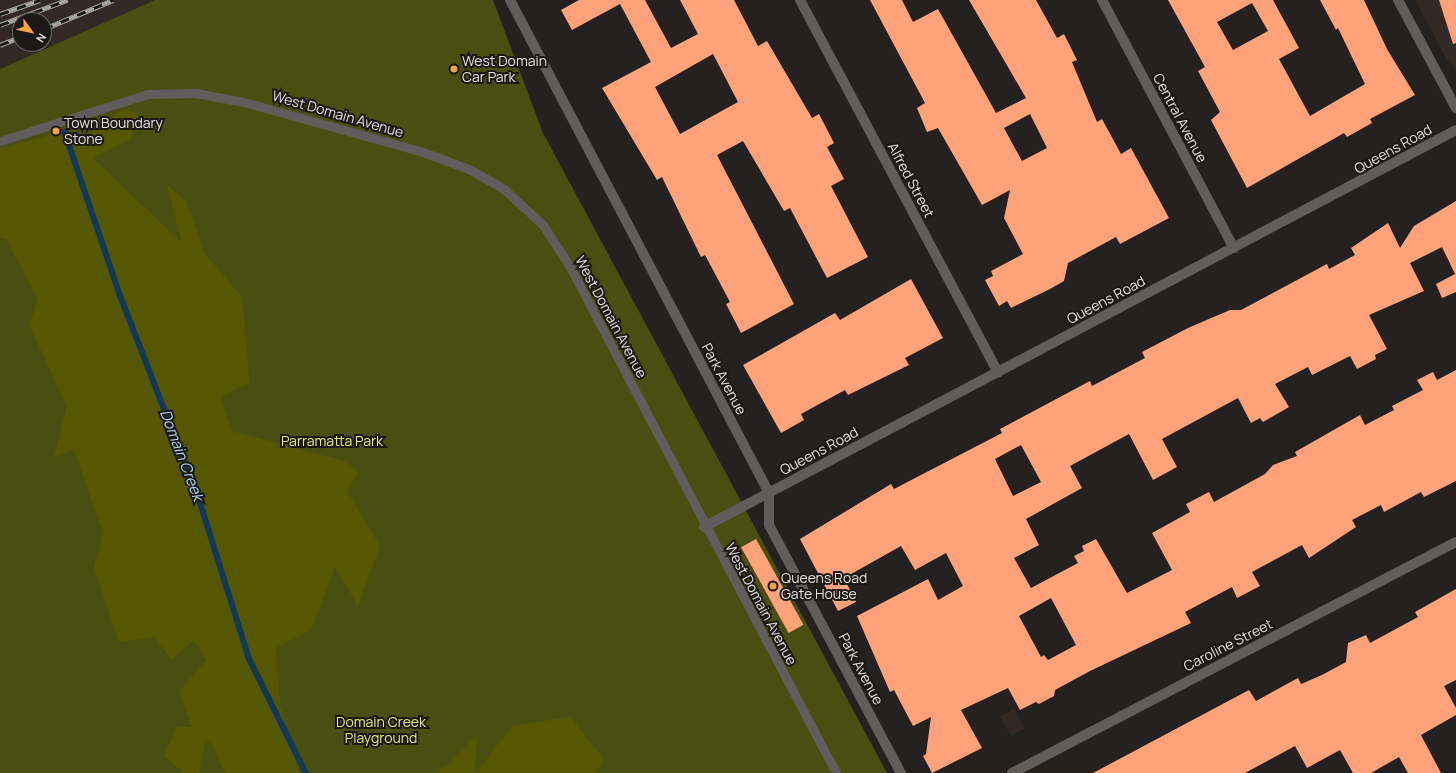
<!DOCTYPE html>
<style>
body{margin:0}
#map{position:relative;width:1456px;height:773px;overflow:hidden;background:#252120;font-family:Manrope,sans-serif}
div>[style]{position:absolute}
.built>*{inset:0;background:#322824;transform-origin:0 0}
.green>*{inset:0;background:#4b4e11}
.forest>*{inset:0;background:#555801}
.stream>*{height:5.5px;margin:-2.75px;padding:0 2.75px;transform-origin:2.75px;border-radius:2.75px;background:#113759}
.building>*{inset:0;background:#ffa27c;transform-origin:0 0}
.lane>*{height:9px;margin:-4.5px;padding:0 4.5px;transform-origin:4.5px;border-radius:4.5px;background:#605e5d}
.street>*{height:10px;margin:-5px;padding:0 5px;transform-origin:5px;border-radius:5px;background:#605e5d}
.rail>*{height:4.5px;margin-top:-2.25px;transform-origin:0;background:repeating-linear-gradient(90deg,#1c1816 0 9px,#aaa8a7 0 18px);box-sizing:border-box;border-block:1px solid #aaa8a7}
.dots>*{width:11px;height:11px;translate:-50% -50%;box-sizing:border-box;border:2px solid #1c1816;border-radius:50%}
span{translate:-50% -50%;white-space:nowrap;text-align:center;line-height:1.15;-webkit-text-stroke:4px #1c1816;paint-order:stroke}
.poi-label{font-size:14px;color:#e3e1e0}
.left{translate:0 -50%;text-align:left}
.street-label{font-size:14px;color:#e3e1e0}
.park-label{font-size:14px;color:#e6ee6d}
.water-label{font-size:15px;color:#b2d4f7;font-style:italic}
.north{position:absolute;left:12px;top:12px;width:40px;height:40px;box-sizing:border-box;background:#1c1816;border:1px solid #6c6867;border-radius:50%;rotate:123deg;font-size:11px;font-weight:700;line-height:16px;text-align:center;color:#e3e1e0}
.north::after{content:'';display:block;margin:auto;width:14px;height:18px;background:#f4a444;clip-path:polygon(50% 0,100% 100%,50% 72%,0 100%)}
</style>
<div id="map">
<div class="built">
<i style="clip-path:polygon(evenodd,0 0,155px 0,0 69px,0 0,20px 20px,44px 20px,44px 44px,20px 44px,20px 20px)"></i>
<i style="clip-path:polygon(1415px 0,1456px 0,1456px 68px,1446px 58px)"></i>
<i style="left:1014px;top:709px;width:22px;height:16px;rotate:60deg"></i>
</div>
<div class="green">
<i style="clip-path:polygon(155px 0,493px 0,543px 133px,887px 773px,0 773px,0 69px)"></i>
</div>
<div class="forest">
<i style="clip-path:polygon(123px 109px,140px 114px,130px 139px,93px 158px,182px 243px,167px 185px,186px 201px,205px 254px,242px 297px,250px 382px,221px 397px,231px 431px,345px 461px,358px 473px,347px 491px,380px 546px,358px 606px,335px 567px,311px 630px,276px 648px,280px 706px,299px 773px,225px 773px,211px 743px,205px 741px,199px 773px,184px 773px,164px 756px,177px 727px,192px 727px,179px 692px,206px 660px,194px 640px,172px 660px,154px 637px,119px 642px,94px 567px,103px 534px,74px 449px,54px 458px,67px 406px,29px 325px,38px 299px,6px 239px,0 238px,0 149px,58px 133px,78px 142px)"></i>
<i style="clip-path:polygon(570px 717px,604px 759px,595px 773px,476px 773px,512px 726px)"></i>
<i style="clip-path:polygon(477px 736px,475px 773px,434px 773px,448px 765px)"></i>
</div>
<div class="stream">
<i style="left:65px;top:132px;width:174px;rotate:71.3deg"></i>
<i style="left:121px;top:297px;width:216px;rotate:68.8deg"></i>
<i style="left:199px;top:498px;width:168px;rotate:72.6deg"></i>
<i style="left:249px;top:658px;width:128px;rotate:63.6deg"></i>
</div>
<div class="building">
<i style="clip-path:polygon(evenodd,579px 0,645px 0,671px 48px,698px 34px,680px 0,734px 0,758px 46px,767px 41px,812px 118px,819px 114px,834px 143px,827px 147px,844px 179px,831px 186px,868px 257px,827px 278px,790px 208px,784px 211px,743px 141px,717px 155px,794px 304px,741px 333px,726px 304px,730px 302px,705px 255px,701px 257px,662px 177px,657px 180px,602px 88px,651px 62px,620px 4px,572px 30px,561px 10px,579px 0,713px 54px,738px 102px,680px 134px,655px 87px,713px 54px)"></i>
<i style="clip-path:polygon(evenodd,870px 0,902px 0,913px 22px,938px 9px,996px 113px,1026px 98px,969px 0,1036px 0,1057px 38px,1064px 34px,1077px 60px,1072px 62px,1097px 122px,1102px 119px,1121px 154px,1131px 148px,1169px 218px,1120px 244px,1116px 237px,1068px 263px,1064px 281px,1050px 289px,1011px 308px,1007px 301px,999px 306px,985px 280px,993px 276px,991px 271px,1023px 254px,1004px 218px,1010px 190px,982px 205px,938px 128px,927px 132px,917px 108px,925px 103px,870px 0,1030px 114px,1047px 148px,1022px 161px,1004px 128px,1030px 114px)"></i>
<i style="clip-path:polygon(evenodd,1168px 0,1273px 0,1299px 48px,1279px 59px,1310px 116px,1365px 84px,1338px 28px,1336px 30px,1320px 0,1364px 0,1387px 49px,1415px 95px,1370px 119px,1372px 123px,1347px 137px,1344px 133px,1247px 188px,1211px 120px,1220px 112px,1198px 71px,1205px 67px,1168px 0,1252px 3px,1268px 31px,1233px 50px,1217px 22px,1252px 3px)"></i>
<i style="clip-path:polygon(1439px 0,1456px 0,1456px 43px,1453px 44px)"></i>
<i style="clip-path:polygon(evenodd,1456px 201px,1456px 292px,1442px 298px,1436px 284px,1455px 274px,1442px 247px,1410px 263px,1424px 291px,1369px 315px,1387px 349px,1375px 355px,1376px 359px,1357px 369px,1350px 356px,1312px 375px,1308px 367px,1275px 384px,1289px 407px,1263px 422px,1260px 418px,1251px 423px,1238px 398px,1162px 439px,1177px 467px,1153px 480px,1129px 434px,1070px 466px,1082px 488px,1026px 519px,1039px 545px,1014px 558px,1031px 588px,1078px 563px,1074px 556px,1084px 551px,1082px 546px,1096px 539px,1127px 593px,1172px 570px,1152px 533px,1190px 512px,1186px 504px,1209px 492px,1214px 502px,1265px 474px,1273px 465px,1297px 456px,1295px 452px,1360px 415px,1365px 425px,1394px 410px,1392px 406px,1423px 390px,1417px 380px,1433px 372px,1437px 380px,1456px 370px,1456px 481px,1424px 497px,1421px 492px,1384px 512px,1381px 505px,1352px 520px,1356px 527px,1309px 558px,1302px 545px,1252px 572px,1260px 586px,1237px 598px,1232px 587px,1185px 612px,1191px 623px,1090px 671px,1055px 690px,1054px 696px,1039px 704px,1036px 702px,1020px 710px,1008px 688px,961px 710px,982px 748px,932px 773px,923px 756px,926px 754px,931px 717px,913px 726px,894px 690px,890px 692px,857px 616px,928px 579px,938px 600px,963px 586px,946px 553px,915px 570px,901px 546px,844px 578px,856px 602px,838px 611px,800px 539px,891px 484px,894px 489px,1002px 433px,1000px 429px,1090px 381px,1092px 386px,1145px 358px,1142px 352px,1188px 328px,1230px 310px,1241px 310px,1327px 264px,1329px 269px,1355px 255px,1351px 248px,1388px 223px,1400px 248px,1414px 226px,1456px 201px,1021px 445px,1041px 482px,1013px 496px,995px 459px,1021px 445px,1456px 201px,1051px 598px,1076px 645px,1048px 660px,1044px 655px,1041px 657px,1019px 616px,1051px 598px)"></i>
<i style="clip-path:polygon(911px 279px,943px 338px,905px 358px,909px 365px,848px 395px,845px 390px,801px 414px,804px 420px,781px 433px,743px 365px,835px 313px,840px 320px)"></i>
<i style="left:756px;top:539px;width:98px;height:17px;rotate:61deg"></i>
<i style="clip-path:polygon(1456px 589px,1456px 680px,1444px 686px,1456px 708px,1456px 715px,1421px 735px,1441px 773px,1408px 773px,1399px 757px,1371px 773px,1353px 773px,1340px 750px,1307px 768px,1295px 746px,1245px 773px,1093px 773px,1249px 690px,1256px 701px,1298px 678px,1301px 684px,1322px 675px,1346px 662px,1348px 643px,1366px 635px,1370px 643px,1418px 617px,1415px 612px)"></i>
</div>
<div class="lane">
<i style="left:0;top:141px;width:154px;rotate:-17.7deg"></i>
<i style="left:147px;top:94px;width:48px;rotate:-1.2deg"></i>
<i style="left:195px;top:93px;width:50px;rotate:10.4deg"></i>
<i style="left:244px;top:102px;width:183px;rotate:15.6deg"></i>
<i style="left:420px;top:151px;width:54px;rotate:20.4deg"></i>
<i style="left:471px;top:170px;width:39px;rotate:30deg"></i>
<i style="left:505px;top:190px;width:52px;rotate:42.6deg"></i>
<i style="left:543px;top:225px;width:48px;rotate:57deg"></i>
<i style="left:569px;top:265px;width:574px;rotate:62.27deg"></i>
</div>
<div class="street">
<i style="left:510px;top:0;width:557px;rotate:62.28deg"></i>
<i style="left:769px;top:493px;width:32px;rotate:90deg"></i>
<i style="left:769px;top:525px;width:281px;rotate:62deg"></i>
<i style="left:800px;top:0;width:422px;rotate:62deg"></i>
<i style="left:1102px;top:0;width:281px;rotate:62deg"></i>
<i style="left:1398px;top:0;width:123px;rotate:61.8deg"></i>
<i style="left:704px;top:527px;width:850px;rotate:-27.83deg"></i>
<i style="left:1012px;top:773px;width:500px;rotate:-27.49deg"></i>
</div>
<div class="rail">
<i style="left:0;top:14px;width:42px;rotate:-19.3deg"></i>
<i style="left:0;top:25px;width:72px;rotate:-20.5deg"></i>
<i style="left:44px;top:29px;width:75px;rotate:-22.8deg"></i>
<i style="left:0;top:45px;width:22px;rotate:-22deg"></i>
</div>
<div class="dots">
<i style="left:454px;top:69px;background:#f4a444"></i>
<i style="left:56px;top:131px;background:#f4a444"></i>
<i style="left:773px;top:586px;background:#f4a444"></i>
</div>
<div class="poi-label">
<span class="left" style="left:462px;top:69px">West Domain<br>Car Park</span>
<span class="left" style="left:64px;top:131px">Town Boundary<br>Stone</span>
<span class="left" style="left:781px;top:586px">Queens Road<br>Gate House</span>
</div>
<div class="street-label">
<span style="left:338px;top:114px;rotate:16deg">West Domain Avenue</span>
<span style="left:1180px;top:118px;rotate:62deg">Central Avenue</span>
<span style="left:1393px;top:149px;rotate:-29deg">Queens Road</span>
<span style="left:911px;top:180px;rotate:62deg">Alfred Street</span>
<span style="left:1106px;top:300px;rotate:-28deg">Queens Road</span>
<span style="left:611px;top:317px;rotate:62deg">West Domain Avenue</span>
<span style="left:724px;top:379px;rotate:62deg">Park Avenue</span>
<span style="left:819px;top:451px;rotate:-28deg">Queens Road</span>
<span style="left:761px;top:604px;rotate:62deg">West Domain Avenue</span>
<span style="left:1228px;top:645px;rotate:-27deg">Caroline Street</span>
<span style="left:861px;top:669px;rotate:62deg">Park Avenue</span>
</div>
<div class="park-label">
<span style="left:332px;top:441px">Parramatta Park</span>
<span style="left:381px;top:730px">Domain Creek<br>Playground</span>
</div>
<div class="water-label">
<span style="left:182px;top:455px;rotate:69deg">Domain Creek</span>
</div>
<div class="north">N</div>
</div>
